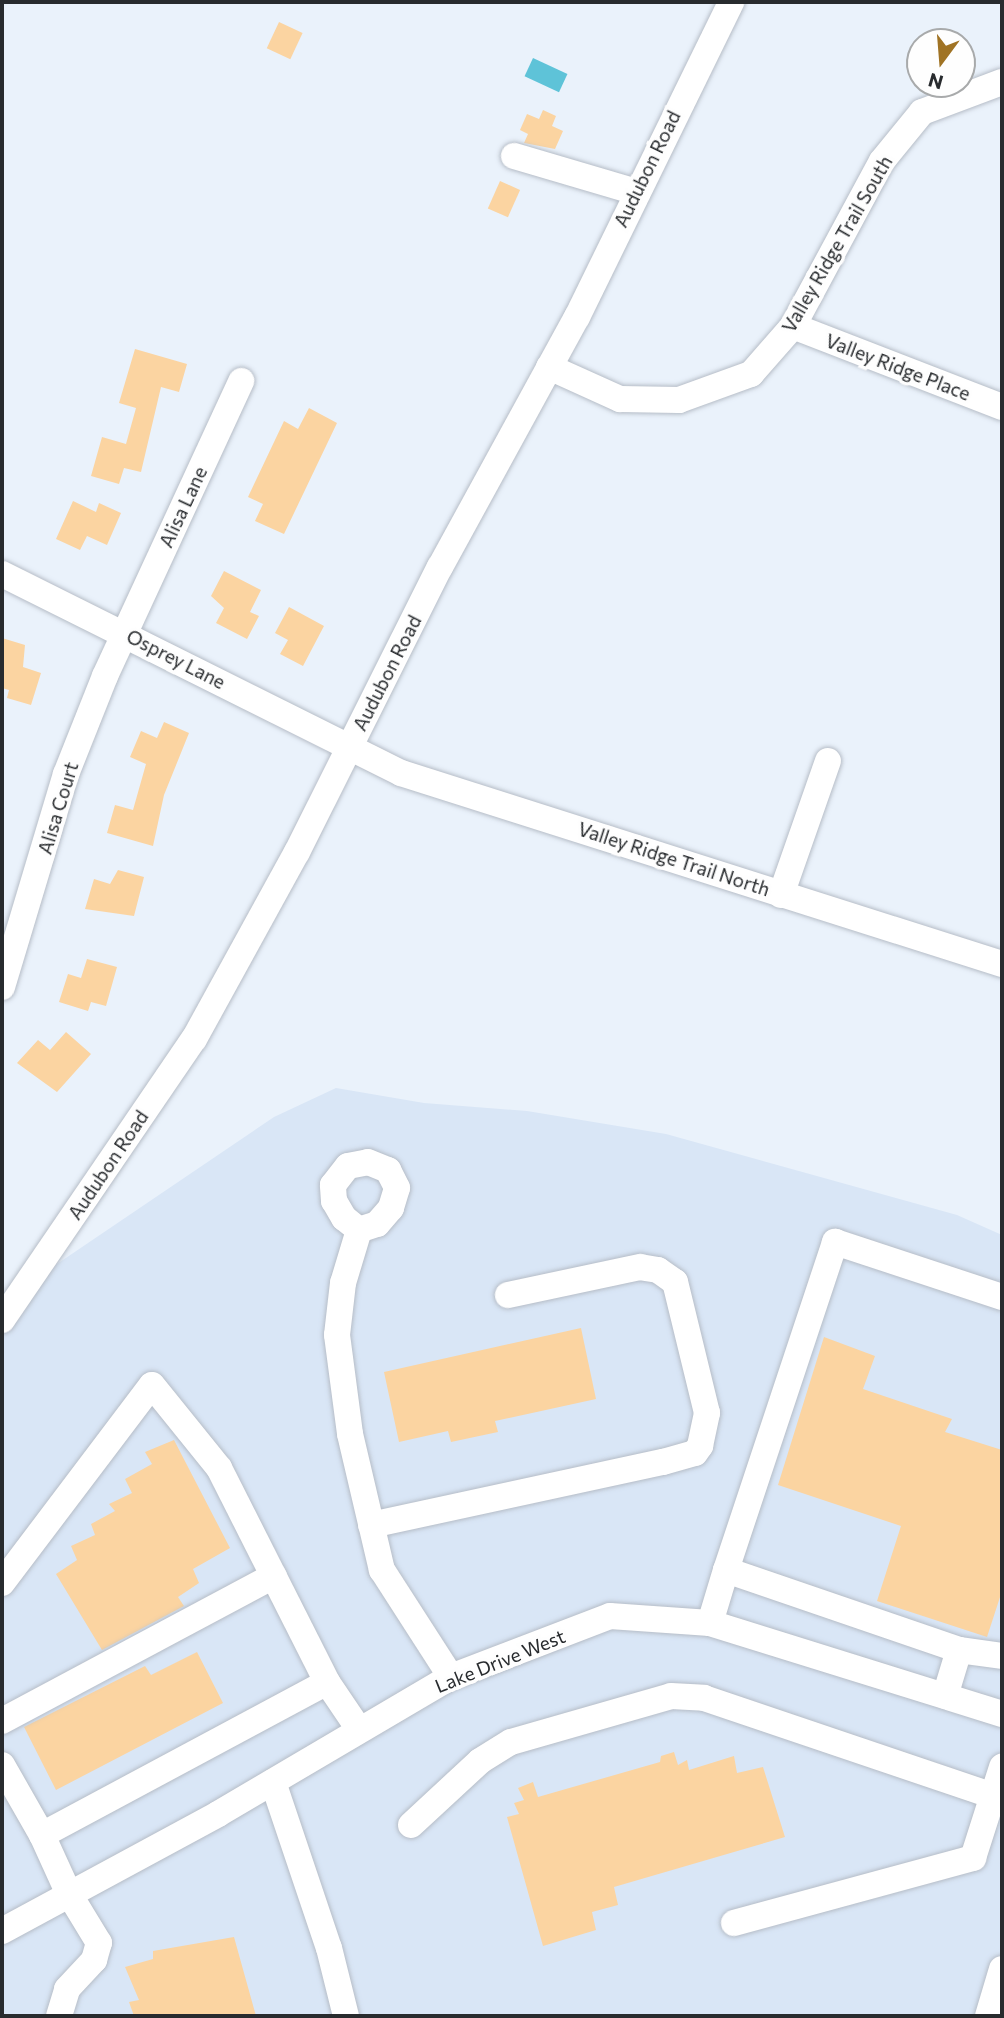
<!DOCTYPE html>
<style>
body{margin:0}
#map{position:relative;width:1004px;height:2018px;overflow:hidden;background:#eaf2fb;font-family:Commissioner,sans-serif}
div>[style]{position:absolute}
.built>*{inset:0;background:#d9e6f6}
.water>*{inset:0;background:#5ec3d8;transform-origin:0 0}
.building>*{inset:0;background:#fbd4a1;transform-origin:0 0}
.roads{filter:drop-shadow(0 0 2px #b6bdc7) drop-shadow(0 0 2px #b6bdc7)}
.minor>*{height:26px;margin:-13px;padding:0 13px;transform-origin:13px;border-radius:13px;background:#fff}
span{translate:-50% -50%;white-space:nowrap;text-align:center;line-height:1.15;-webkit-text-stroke:7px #fefefe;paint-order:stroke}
.street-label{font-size:19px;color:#282b2e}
.frame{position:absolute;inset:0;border:4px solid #282b2e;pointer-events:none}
.north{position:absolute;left:906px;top:28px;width:70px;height:70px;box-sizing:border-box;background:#fefefe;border:2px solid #a8aaab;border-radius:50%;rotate:196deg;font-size:19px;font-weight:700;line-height:28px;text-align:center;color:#282b2e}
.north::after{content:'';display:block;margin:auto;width:24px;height:32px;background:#a07324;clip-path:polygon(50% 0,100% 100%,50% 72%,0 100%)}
</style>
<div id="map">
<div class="built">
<i style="clip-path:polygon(336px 1088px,424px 1103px,527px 1111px,666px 1134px,957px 1215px,1002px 1235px,1002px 2016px,2px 2016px,2px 1320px,26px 1285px,274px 1117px)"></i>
</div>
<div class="water">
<i style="left:533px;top:58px;width:38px;height:20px;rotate:25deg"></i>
</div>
<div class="building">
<i style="left:279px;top:22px;width:26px;height:29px;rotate:25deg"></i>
<i style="clip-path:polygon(543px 110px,556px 116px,552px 126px,563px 131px,555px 149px,524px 143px,528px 134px,520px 130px,527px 114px,539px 119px)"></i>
<i style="left:500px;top:181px;width:22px;height:30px;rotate:24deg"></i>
<i style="clip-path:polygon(135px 349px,187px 364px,179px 392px,161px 387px,141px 472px,124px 468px,119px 484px,91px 476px,102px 437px,126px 444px,136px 408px,119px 403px)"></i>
<i style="clip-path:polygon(309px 408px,337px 423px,284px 534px,255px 521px,263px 504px,248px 497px,284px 421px,298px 429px)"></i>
<i style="clip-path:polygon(73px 501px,96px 512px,99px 503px,121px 513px,107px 545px,87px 536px,80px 550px,56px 539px)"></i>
<i style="clip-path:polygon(224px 571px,261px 590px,250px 612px,259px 616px,247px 639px,216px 623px,224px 608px,211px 596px)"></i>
<i style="clip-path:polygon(289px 607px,324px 626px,303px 666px,280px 654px,288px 640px,275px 633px)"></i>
<i style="clip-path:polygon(2px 638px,25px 645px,23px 667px,41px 673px,31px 705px,7px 698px,9px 690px,2px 688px)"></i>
<i style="clip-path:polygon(164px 722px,189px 733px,164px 795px,153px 846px,107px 833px,115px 805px,133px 810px,146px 764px,130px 757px,141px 731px,157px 738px)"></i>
<i style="clip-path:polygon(118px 870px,144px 877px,134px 916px,85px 909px,94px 879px,110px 884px)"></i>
<i style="clip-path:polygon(87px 959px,117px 967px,106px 1006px,91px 1002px,88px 1011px,59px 1002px,68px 974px,81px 978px)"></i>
<i style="clip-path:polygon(66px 1032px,91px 1054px,57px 1092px,17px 1063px,38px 1040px,50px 1050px)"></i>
<i style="clip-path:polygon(581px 1328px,596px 1399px,495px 1421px,498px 1432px,451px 1442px,448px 1431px,399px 1442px,384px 1372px)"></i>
<i style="clip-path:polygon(824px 1337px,875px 1356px,863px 1389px,952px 1419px,945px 1432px,1002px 1450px,1002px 1591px,987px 1637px,877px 1601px,901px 1526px,778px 1485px)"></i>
<i style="clip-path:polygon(174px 1440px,230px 1548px,193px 1569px,199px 1583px,178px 1597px,184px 1606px,102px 1650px,56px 1574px,77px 1560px,71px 1546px,95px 1535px,91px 1524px,115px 1511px,109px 1504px,132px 1493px,125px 1479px,152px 1464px,145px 1452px)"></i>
<i style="clip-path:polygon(197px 1652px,223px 1703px,56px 1790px,24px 1727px,145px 1666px,151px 1675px)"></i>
<i style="clip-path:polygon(674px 1752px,678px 1765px,687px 1760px,689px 1770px,734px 1756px,737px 1773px,763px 1767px,785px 1837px,614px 1887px,618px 1905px,592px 1912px,596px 1930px,543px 1946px,507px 1817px,519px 1814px,514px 1803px,524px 1800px,518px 1788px,533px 1782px,538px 1797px,660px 1762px,661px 1756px)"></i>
<i style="clip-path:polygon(234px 1937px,256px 2016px,134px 2016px,129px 2002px,139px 2000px,125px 1967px,153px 1959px,153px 1951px)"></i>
</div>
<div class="roads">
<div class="minor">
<i style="left:514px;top:156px;width:127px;rotate:16.4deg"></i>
<i style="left:793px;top:326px;width:224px;rotate:21.2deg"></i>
<i style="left:549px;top:367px;width:78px;rotate:24.3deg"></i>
<i style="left:620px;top:399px;width:59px;rotate:1deg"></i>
<i style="left:679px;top:400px;width:77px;rotate:-19.9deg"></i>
<i style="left:751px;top:374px;width:64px;rotate:-48.8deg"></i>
<i style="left:793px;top:326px;width:187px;rotate:-61.7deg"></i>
<i style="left:882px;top:161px;width:63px;rotate:-50.8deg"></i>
<i style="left:922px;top:112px;width:85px;rotate:-20.6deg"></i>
<i style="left:2px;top:574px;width:446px;rotate:26.5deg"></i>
<i style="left:401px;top:773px;width:631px;rotate:17.63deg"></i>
<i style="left:781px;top:895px;width:142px;rotate:-70.7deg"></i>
<i style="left:2px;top:987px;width:222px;rotate:-73.3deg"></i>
<i style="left:66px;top:774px;width:105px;rotate:-68.3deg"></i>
<i style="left:105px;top:676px;width:325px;rotate:-65.2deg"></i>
<i style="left:368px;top:1162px;width:22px;rotate:22deg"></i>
<i style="left:388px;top:1170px;width:20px;rotate:63deg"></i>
<i style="left:397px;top:1188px;width:21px;rotate:107deg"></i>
<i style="left:391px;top:1208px;width:21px;rotate:131deg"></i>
<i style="left:377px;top:1224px;width:19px;rotate:162deg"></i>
<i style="left:359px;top:1230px;width:19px;rotate:-141deg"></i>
<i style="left:344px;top:1218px;width:20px;rotate:-120deg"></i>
<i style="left:334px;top:1201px;width:16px;rotate:-94deg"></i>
<i style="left:333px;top:1185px;width:24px;rotate:-52deg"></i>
<i style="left:348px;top:1166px;width:20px;rotate:-11deg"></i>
<i style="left:359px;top:1230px;width:55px;rotate:106.8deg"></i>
<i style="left:343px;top:1283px;width:52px;rotate:96.6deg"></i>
<i style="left:337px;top:1335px;width:100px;rotate:82.5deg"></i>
<i style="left:350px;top:1434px;width:140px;rotate:76.8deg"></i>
<i style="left:382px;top:1570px;width:127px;rotate:57.2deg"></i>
<i style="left:2px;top:1320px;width:340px;rotate:-55.7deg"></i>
<i style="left:194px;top:1039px;width:213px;rotate:-61.2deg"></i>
<i style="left:297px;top:852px;width:319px;rotate:-63.4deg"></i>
<i style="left:440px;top:567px;width:285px;rotate:-61.3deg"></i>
<i style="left:577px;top:317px;width:351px;rotate:-63.9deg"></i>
<i style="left:371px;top:1525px;width:299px;rotate:-12.2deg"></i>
<i style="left:663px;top:1462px;width:33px;rotate:-16deg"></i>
<i style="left:695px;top:1453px;width:9px;rotate:-54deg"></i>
<i style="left:700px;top:1446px;width:34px;rotate:-78deg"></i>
<i style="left:707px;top:1413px;width:135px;rotate:-103.7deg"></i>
<i style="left:675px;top:1282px;width:21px;rotate:-145deg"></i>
<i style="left:658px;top:1270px;width:18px;rotate:-171deg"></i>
<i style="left:640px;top:1267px;width:135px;rotate:168deg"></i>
<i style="left:726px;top:1570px;width:346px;rotate:-71.6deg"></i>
<i style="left:835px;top:1242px;width:176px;rotate:18.2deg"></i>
<i style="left:2px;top:1583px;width:248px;rotate:-52.9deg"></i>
<i style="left:152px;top:1385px;width:107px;rotate:51.1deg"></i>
<i style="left:219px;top:1468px;width:240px;rotate:63.2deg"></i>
<i style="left:710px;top:1623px;width:55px;rotate:-73.2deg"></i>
<i style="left:726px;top:1570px;width:246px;rotate:18.9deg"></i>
<i style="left:959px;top:1650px;width:48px;rotate:106.9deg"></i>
<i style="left:959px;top:1650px;width:43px;rotate:7.9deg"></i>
<i style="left:2px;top:1721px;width:308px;rotate:-28.1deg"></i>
<i style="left:2px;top:1765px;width:81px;rotate:60.3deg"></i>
<i style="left:273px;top:1782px;width:175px;rotate:71.4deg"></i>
<i style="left:329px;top:1948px;width:70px;rotate:76deg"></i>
<i style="left:411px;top:1825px;width:94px;rotate:-42.8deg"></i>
<i style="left:480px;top:1761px;width:36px;rotate:-32deg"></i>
<i style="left:511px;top:1742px;width:166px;rotate:-16deg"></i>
<i style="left:671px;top:1696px;width:33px;rotate:3deg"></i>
<i style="left:704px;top:1698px;width:305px;rotate:18.7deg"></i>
<i style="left:734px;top:1923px;width:248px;rotate:-15.2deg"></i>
<i style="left:973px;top:1858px;width:96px;rotate:-72.3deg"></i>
<i style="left:2px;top:1931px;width:246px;rotate:-28.4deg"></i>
<i style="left:218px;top:1814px;width:270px;rotate:-30.5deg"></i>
<i style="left:451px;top:1677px;width:170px;rotate:-21deg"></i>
<i style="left:610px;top:1616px;width:100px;rotate:4deg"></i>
<i style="left:710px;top:1623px;width:306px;rotate:17.3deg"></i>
<i style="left:59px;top:2016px;width:28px;rotate:-73deg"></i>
<i style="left:67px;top:1989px;width:40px;rotate:-47deg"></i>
<i style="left:94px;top:1960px;width:18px;rotate:-74deg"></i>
<i style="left:99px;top:1943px;width:60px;rotate:-121.3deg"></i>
<i style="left:68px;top:1892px;width:63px;rotate:-114.5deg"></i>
<i style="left:42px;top:1835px;width:323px;rotate:-28.2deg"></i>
<i style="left:327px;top:1682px;width:55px;rotate:56deg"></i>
<i style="left:988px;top:2016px;width:49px;rotate:-73.4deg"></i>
</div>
</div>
<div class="street-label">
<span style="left:647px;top:169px;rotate:-64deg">Audubon Road</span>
<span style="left:837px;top:244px;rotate:-60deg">Valley Ridge Trail South</span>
<span style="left:898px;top:367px;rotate:21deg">Valley Ridge Place</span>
<span style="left:183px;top:507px;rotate:-65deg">Alisa Lane</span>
<span style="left:176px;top:659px;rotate:27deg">Osprey Lane</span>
<span style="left:387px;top:673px;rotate:-63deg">Audubon Road</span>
<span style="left:58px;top:808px;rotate:-73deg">Alisa Court</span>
<span style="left:674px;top:859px;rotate:18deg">Valley Ridge Trail North</span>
<span style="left:108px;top:1165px;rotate:-56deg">Audubon Road</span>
<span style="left:500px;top:1661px;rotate:-22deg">Lake Drive West</span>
</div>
<div class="frame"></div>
<div class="north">N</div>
</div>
